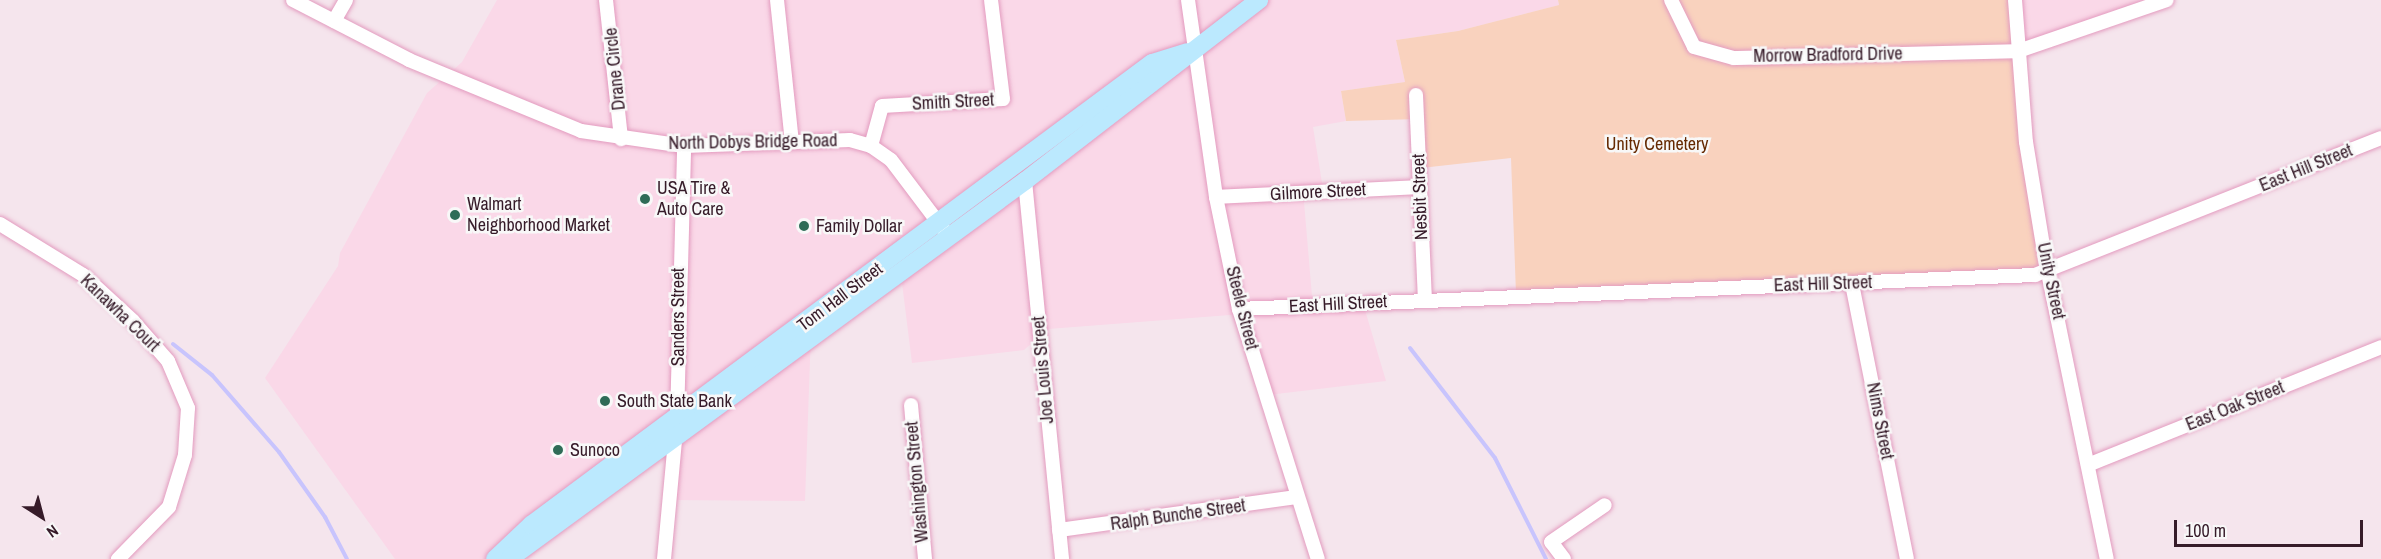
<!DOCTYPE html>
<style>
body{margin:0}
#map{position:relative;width:2381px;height:559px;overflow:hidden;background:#f5e5ed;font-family:"Archivo Narrow",sans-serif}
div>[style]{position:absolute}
.built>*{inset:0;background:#fad8e8}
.green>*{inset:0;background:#f9d2be}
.stream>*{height:4px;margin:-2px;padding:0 2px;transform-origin:2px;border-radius:2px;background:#c8c4fd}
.roads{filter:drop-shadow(0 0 2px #e39bbf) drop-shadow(0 0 2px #e39bbf)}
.minor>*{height:14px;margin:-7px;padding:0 7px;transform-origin:7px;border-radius:7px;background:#fff}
.major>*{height:18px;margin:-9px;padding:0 9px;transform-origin:9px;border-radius:9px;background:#bbe9fe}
.dots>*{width:16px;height:16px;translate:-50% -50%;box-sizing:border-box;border:3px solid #f8f8f8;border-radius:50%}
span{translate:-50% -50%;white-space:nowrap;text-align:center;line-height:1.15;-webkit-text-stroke:5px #f8f8f8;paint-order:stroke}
.street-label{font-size:18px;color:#361b29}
.park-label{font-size:18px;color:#652901}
.poi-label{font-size:18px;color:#361b29}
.left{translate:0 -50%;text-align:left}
.north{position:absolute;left:12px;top:487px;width:60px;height:60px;-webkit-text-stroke:4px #f8f8f8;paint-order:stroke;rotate:144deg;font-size:16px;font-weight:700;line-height:24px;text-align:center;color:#361b29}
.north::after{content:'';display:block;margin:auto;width:21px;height:27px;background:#361b29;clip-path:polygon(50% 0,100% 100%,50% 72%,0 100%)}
.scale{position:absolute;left:2174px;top:520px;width:189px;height:27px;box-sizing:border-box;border:3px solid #361b29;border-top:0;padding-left:8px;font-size:18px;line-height:21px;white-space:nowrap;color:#361b29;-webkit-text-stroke:4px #f8f8f8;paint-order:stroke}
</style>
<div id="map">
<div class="built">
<i style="clip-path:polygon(497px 0,1558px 0,1559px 5px,1458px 31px,1396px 40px,1405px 82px,1341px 91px,1346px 121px,1313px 127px,1323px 189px,1304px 202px,1312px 296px,1365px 310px,1386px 381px,1268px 395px,1243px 314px,1048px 329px,1024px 350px,912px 363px,900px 267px,811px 332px,805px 501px,667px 500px,670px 438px,497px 559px,395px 559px,265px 378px,338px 266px,340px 253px,427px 93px,462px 62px)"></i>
<i style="clip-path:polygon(2013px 0,2161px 0,2022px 48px)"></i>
</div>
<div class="green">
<i style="clip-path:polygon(1558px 0,2013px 0,2045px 270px,1516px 294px,1511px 158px,1421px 168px,1419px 119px,1346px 121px,1341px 91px,1405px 82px,1396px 40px,1458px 31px,1559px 5px)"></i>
</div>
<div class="stream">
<i style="left:173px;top:344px;width:50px;rotate:38.5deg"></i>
<i style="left:212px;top:375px;width:102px;rotate:49deg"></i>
<i style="left:279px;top:452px;width:80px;rotate:54.7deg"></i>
<i style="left:325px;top:517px;width:47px;rotate:62.4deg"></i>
<i style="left:1410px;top:348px;width:139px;rotate:52.3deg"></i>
<i style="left:1495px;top:458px;width:113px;rotate:63.2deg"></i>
</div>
<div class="roads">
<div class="minor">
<i style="left:293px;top:0;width:131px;rotate:27.3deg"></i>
<i style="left:409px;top:60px;width:186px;rotate:22.4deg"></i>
<i style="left:581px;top:131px;width:104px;rotate:8.3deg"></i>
<i style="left:684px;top:146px;width:166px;rotate:-2.1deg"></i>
<i style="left:850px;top:140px;width:22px;rotate:16deg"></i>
<i style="left:871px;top:146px;width:24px;rotate:35deg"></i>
<i style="left:891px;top:160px;width:88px;rotate:52.9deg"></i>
<i style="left:606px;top:0;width:140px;rotate:83.8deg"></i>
<i style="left:777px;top:0;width:143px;rotate:84deg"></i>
<i style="left:1188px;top:0;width:199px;rotate:81.9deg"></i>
<i style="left:1216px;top:197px;width:114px;rotate:78.4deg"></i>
<i style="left:1239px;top:309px;width:262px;rotate:72.5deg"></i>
<i style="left:1671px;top:0;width:52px;rotate:63.9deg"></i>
<i style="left:1694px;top:47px;width:41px;rotate:15.4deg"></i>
<i style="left:1734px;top:58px;width:284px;rotate:-1.4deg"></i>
<i style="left:2018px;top:51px;width:157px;rotate:-18.9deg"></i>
<i style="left:2015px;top:0;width:142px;rotate:85.6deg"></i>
<i style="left:2026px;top:142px;width:118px;rotate:80.7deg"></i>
<i style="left:2045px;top:258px;width:307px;rotate:78.4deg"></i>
<i style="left:334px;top:21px;width:24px;rotate:-60deg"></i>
<i style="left:1416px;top:95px;width:204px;rotate:87.5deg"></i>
<i style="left:871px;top:146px;width:41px;rotate:-74.6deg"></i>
<i style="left:882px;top:106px;width:121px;rotate:-3.3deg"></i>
<i style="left:1003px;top:99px;width:100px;rotate:-96.9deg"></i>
<i style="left:1025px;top:181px;width:380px;rotate:84.4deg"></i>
<i style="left:1216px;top:197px;width:203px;rotate:-2.8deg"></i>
<i style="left:0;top:224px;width:97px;rotate:31.6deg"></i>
<i style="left:83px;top:275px;width:68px;rotate:42.6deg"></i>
<i style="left:133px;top:321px;width:53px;rotate:48.8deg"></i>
<i style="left:168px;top:361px;width:51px;rotate:66.9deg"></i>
<i style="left:188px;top:408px;width:47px;rotate:93.7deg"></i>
<i style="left:185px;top:455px;width:54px;rotate:107.1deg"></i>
<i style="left:169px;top:507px;width:73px;rotate:134.4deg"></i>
<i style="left:1852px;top:284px;width:280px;rotate:78.7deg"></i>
<i style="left:1239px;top:309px;width:797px;rotate:-2.45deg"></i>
<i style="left:2035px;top:275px;width:372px;rotate:-21.6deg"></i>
<i style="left:911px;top:405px;width:155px;rotate:84.8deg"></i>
<i style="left:2088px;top:465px;width:316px;rotate:-21.9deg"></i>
<i style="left:1059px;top:530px;width:240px;rotate:-7.9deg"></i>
<i style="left:664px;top:559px;width:140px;rotate:-84.7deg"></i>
<i style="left:677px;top:420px;width:274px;rotate:-88.5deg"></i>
<i style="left:1564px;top:559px;width:21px;rotate:-127deg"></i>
<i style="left:1551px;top:542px;width:65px;rotate:-34.4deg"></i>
</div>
<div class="major">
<i style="left:495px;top:559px;width:50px;rotate:-43.4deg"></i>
<i style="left:531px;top:525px;width:774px;rotate:-36.65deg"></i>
<i style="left:1152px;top:63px;width:37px;rotate:-17deg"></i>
<i style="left:509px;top:559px;width:640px;rotate:-36.22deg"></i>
<i style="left:1025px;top:181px;width:296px;rotate:-37.7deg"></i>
</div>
</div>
<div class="dots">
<i style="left:645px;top:199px;background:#2f6c57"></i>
<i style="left:455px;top:215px;background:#2f6c57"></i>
<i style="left:804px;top:226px;background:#2f6c57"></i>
<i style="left:605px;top:401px;background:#2f6c57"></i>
<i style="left:558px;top:450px;background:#2f6c57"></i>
</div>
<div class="street-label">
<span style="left:1828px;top:55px;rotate:-1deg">Morrow Bradford Drive</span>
<span style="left:615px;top:69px;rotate:-96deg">Drane Circle</span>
<span style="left:953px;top:102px;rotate:-3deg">Smith Street</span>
<span style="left:753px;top:142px;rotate:-1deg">North Dobys Bridge Road</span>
<span style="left:2306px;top:168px;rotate:-22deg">East Hill Street</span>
<span style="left:1318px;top:192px;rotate:-3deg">Gilmore Street</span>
<span style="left:1420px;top:197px;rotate:-92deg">Nesbit Street</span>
<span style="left:2051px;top:281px;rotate:78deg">Unity Street</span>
<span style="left:1823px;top:284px;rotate:-2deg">East Hill Street</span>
<span style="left:840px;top:297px;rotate:-37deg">Tom Hall Street</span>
<span style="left:1338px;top:304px;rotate:-3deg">East Hill Street</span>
<span style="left:1242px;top:308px;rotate:76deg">Steele Street</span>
<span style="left:120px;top:313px;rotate:44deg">Kanawha Court</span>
<span style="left:678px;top:317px;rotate:-90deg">Sanders Street</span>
<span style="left:1043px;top:370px;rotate:-95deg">Joe Louis Street</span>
<span style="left:2235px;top:406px;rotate:-22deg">East Oak Street</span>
<span style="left:1880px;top:421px;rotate:79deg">Nims Street</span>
<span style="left:917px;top:482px;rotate:-95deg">Washington Street</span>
<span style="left:1178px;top:515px;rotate:-8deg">Ralph Bunche Street</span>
</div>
<div class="park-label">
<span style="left:1657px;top:144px">Unity Cemetery</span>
</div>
<div class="poi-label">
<span class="left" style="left:657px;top:199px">USA Tire &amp;<br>Auto Care</span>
<span class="left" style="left:467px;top:215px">Walmart<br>Neighborhood Market</span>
<span class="left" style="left:816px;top:226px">Family Dollar</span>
<span class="left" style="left:617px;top:401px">South State Bank</span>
<span class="left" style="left:570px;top:450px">Sunoco</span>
</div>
<div class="north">N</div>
<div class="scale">100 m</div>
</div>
